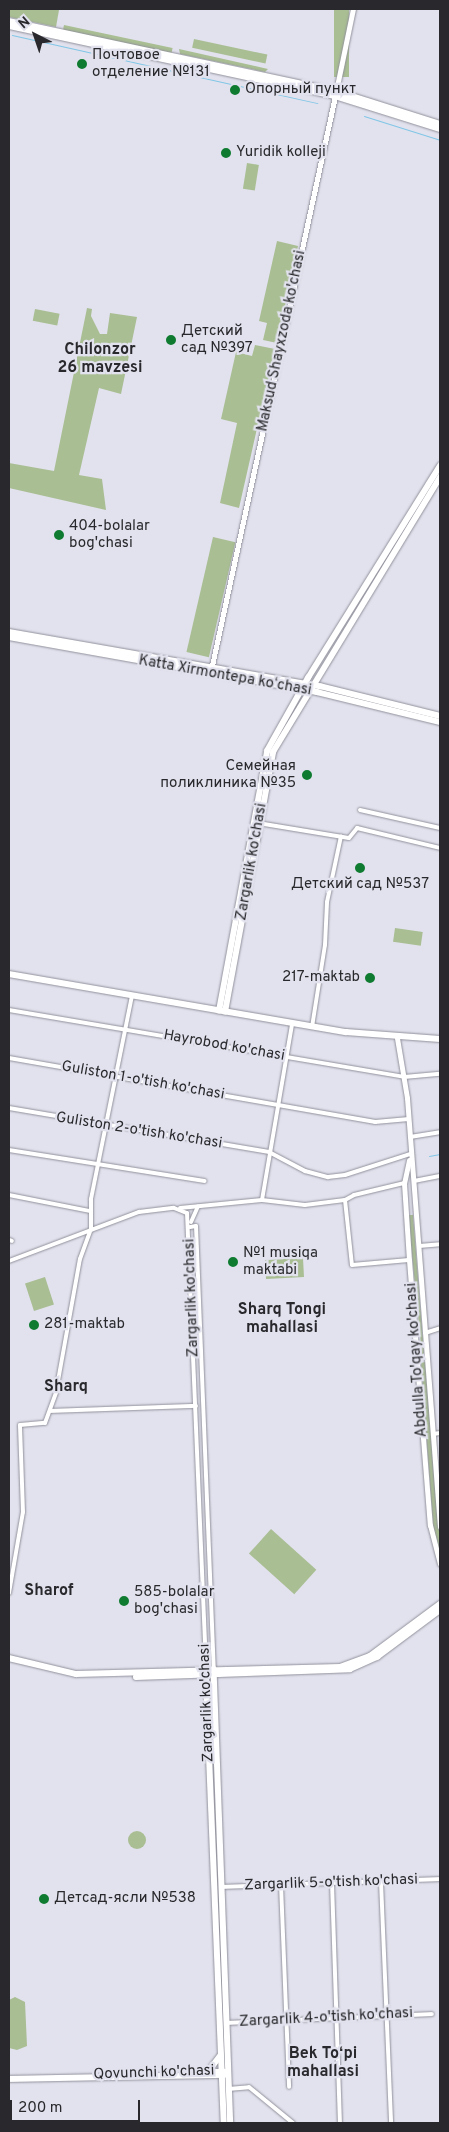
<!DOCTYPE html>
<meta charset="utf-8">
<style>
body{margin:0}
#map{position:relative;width:449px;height:2132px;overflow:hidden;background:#e2e2ee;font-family:Overpass,sans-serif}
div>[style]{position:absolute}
.green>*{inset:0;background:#a9be93;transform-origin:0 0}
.round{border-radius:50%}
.stream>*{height:1px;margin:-0.5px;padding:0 0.5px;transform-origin:0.5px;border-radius:0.5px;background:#80c6e6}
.roads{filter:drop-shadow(0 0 1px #91919c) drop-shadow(0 0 1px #91919c)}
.minor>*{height:4px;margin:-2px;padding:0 2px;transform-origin:2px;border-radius:2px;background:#fff}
.tertiary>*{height:5px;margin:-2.5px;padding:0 2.5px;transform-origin:2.5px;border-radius:2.5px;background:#fff}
.secondary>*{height:5.5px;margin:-2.75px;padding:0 2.75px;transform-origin:2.75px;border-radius:2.75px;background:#fff}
.dots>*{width:14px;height:14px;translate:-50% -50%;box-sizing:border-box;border:2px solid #e2e2ee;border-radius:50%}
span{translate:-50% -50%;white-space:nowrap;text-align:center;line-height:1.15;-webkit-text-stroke:4.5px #e2e2ee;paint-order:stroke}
.poi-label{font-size:15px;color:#29292d}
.left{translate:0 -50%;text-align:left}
.right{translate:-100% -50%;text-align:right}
.street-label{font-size:15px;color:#29292d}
.neighbourhood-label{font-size:16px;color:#29292d;font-weight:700}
.frame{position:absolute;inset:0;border:10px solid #29292d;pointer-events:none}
.north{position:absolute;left:10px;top:10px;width:50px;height:50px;-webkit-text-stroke:4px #e2e2ee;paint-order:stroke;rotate:319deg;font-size:14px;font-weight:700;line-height:20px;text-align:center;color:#29292d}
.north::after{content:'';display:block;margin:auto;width:18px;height:22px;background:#29292d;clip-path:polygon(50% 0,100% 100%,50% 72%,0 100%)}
.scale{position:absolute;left:10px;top:2100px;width:130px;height:22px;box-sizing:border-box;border:2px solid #29292d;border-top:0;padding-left:6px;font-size:15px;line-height:18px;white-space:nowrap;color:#29292d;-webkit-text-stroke:4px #e2e2ee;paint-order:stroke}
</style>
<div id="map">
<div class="green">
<i style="clip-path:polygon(9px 9px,55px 9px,59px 10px,56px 27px,9px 17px)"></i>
<i style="left:334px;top:9px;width:15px;height:68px"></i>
<i style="left:64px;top:25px;width:111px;height:5px;rotate:12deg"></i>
<i style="left:194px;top:39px;width:75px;height:9px;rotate:12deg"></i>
<i style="clip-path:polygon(179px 49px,268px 69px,265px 72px,180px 54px)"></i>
<i style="left:247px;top:163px;width:12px;height:26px;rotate:9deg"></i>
<i style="clip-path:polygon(277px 241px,298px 246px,277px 343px,263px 340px,267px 323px,259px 321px)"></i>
<i style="clip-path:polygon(87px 308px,92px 309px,91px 316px,100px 334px,107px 334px,110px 313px,137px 317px,121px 394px,99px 388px,79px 475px,102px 479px,106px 510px,9px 488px,9px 463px,54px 471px)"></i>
<i style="left:35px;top:309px;width:25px;height:12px;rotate:11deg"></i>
<i style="clip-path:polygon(255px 345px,275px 349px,239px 508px,220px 503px,237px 423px,221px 419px,236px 352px,252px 356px)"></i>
<i style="left:213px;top:537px;width:23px;height:118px;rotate:13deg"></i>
<i style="left:395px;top:928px;width:28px;height:14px;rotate:8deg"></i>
<i style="clip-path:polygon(408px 1215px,413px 1215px,424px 1353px,422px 1354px)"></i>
<i style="left:303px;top:1258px;width:19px;height:38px;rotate:87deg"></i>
<i style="left:45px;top:1277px;width:29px;height:21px;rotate:72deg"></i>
<i style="clip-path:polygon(425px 1362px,440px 1542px,440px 1558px,433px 1526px,421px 1363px)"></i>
<i style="left:271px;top:1529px;width:61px;height:33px;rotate:42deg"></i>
<i class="round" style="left:128px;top:1831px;width:18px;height:18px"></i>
<i style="clip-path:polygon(15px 1997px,25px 2002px,27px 2046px,17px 2050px,9px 2048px,9px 2000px)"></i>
</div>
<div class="stream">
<i style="left:12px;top:35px;width:142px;rotate:12.6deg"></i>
<i style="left:168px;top:70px;width:153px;rotate:12.5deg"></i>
<i style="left:364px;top:116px;width:80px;rotate:17.5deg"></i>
<i style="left:429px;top:1156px;width:11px;rotate:-10deg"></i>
</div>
<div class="roads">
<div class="minor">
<i style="left:360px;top:810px;width:82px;rotate:12.7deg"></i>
<i style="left:258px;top:823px;width:92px;rotate:9.4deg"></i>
<i style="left:349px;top:838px;width:13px;rotate:-51deg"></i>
<i style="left:357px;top:828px;width:85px;rotate:13.5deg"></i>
<i style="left:9px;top:1010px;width:401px;rotate:9.6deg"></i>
<i style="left:404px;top:1077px;width:36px;rotate:-5deg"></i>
<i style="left:312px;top:1027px;width:83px;rotate:-81deg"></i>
<i style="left:325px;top:945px;width:43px;rotate:-87.3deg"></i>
<i style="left:327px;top:902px;width:67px;rotate:-78deg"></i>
<i style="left:9px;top:1058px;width:372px;rotate:9.9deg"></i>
<i style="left:375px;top:1122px;width:34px;rotate:-5deg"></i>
<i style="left:9px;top:1108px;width:264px;rotate:9.6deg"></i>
<i style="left:269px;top:1152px;width:41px;rotate:27.8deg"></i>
<i style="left:305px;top:1171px;width:24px;rotate:15deg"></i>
<i style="left:328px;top:1177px;width:17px;rotate:-7deg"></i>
<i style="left:345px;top:1175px;width:68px;rotate:-17.9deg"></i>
<i style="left:410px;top:1137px;width:30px;rotate:-9deg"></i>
<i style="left:9px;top:1150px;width:198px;rotate:9deg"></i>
<i style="left:414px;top:1181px;width:26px;rotate:-11deg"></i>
<i style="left:9px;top:1195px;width:83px;rotate:11.2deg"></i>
<i style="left:262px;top:1200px;width:179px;rotate:-80.3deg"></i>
<i style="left:345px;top:1200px;width:65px;rotate:83.9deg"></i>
<i style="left:352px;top:1265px;width:57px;rotate:-5deg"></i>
<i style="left:180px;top:1208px;width:82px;rotate:-5.6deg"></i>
<i style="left:262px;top:1200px;width:43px;rotate:6.6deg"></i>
<i style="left:305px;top:1205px;width:40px;rotate:-7.1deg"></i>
<i style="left:345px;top:1200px;width:10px;rotate:-29deg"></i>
<i style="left:354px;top:1195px;width:51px;rotate:-13.5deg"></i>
<i style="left:191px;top:1222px;width:17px;rotate:-66deg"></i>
<i style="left:190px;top:1227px;width:6px;rotate:-9deg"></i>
<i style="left:196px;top:1226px;width:443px;rotate:87.7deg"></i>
<i style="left:9px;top:1240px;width:3px;rotate:18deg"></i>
<i style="left:419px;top:1246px;width:21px;rotate:-5deg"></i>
<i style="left:9px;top:1261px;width:139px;rotate:-20.7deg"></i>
<i style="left:139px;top:1212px;width:35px;rotate:-7deg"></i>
<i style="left:174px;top:1208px;width:14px;rotate:21deg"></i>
<i style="left:187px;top:1213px;width:456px;rotate:87.6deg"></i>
<i style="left:425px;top:1333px;width:16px;rotate:-18deg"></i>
<i style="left:51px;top:1411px;width:145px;rotate:-2deg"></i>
<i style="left:433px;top:1434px;width:7px;rotate:-8deg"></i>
<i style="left:9px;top:1593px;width:82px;rotate:-80.2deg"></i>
<i style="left:23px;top:1512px;width:87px;rotate:-92deg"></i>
<i style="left:20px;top:1425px;width:25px;rotate:-5deg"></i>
<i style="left:45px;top:1423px;width:33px;rotate:-70deg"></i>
<i style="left:56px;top:1392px;width:135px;rotate:-79.8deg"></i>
<i style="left:80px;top:1259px;width:33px;rotate:-70deg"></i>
<i style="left:91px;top:1228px;width:29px;rotate:-90deg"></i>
<i style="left:91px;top:1199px;width:208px;rotate:-78.6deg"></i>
<i style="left:381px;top:1882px;width:241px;rotate:87.6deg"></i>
<i style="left:332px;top:1883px;width:240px;rotate:88.1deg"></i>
<i style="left:281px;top:1885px;width:202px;rotate:87.7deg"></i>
<i style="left:222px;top:1887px;width:218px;rotate:-2.1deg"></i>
<i style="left:227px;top:2023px;width:205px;rotate:-2.5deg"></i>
<i style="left:228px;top:2089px;width:21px;rotate:-5deg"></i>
<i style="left:249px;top:2087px;width:57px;rotate:39.3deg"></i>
</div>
<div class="tertiary">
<i style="left:336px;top:91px;width:84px;rotate:-78.3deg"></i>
<i style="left:211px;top:670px;width:587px;rotate:-77.81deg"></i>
<i style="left:397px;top:1038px;width:61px;rotate:80.5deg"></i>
<i style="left:407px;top:1098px;width:430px;rotate:85.6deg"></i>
<i style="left:409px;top:1160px;width:24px;rotate:102deg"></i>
<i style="left:404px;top:1183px;width:77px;rotate:86.3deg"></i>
<i style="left:409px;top:1260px;width:266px;rotate:85.5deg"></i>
<i style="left:430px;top:1525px;width:40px;rotate:75.6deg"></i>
</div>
<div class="secondary">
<i style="left:9px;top:21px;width:334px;rotate:12.1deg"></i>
<i style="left:336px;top:91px;width:109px;rotate:17.6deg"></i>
<i style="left:9px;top:26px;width:333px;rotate:12.1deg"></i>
<i style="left:335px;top:96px;width:110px;rotate:17.4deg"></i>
<i style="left:9px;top:632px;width:316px;rotate:9.9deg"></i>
<i style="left:320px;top:686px;width:124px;rotate:14deg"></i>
<i style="left:9px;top:637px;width:313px;rotate:10.1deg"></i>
<i style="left:317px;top:692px;width:127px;rotate:13.7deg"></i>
<i style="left:9px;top:974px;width:342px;rotate:9.8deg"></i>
<i style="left:346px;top:1032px;width:94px;rotate:4.3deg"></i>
<i style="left:219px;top:1011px;width:264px;rotate:-79.5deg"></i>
<i style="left:267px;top:751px;width:84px;rotate:-60.7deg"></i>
<i style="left:308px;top:678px;width:250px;rotate:-58.1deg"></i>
<i style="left:225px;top:1012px;width:264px;rotate:-79.5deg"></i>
<i style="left:273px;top:752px;width:322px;rotate:-58.7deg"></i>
<i style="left:9px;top:1658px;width:69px;rotate:13.4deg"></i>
<i style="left:76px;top:1674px;width:264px;rotate:-1.5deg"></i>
<i style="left:340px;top:1667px;width:32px;rotate:-20deg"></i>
<i style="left:370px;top:1656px;width:87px;rotate:-36.6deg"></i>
<i style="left:206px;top:1669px;width:454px;rotate:87.7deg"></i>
<i style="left:214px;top:1669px;width:454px;rotate:87.9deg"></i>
<i style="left:136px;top:1677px;width:214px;rotate:-2.1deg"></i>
<i style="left:350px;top:1669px;width:30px;rotate:-24deg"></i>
<i style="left:377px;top:1657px;width:79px;rotate:-36.7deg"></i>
<i style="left:208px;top:2072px;width:20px;rotate:-53deg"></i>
<i style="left:188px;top:2073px;width:36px;rotate:-2deg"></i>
<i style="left:9px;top:2079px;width:215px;rotate:-1.1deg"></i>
</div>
</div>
<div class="dots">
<i style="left:82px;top:64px;background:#0e7b30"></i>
<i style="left:235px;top:90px;background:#0e7b30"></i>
<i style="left:226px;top:153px;background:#0e7b30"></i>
<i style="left:171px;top:340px;background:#0e7b30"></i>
<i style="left:59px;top:535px;background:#0e7b30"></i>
<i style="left:307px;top:775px;background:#0e7b30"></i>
<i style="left:360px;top:868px;background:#0e7b30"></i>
<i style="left:370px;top:978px;background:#0e7b30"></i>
<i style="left:233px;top:1262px;background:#0e7b30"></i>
<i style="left:34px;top:1325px;background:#0e7b30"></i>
<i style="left:124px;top:1601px;background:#0e7b30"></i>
<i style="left:44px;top:1899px;background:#0e7b30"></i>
</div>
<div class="poi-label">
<span class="left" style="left:92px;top:64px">Почтовое<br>отделение №131</span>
<span class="left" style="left:245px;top:90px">Опорный пункт</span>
<span class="left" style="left:236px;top:153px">Yuridik kolleji</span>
<span class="left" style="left:181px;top:340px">Детский<br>сад №397</span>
<span class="left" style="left:69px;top:535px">404-bolalar<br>bog'chasi</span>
<span class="right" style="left:296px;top:775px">Семейная<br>поликлиника №35</span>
<span style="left:360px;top:885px">Детский сад №537</span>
<span class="right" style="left:360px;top:978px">217-maktab</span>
<span class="left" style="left:243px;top:1262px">№1 musiqa<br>maktabi</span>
<span class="left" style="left:44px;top:1325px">281-maktab</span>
<span class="left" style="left:134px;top:1601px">585-bolalar<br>bog'chasi</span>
<span class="left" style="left:54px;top:1899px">Детсад-ясли №538</span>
</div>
<div class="street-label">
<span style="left:282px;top:341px;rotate:-78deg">Maksud Shayxzoda ko'chasi</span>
<span style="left:225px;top:676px;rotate:10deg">Katta Xirmontepa koʻchasi</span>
<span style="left:252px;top:862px;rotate:-80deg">Zargarlik ko'chasi</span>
<span style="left:224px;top:1046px;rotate:10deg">Hayrobod ko'chasi</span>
<span style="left:143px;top:1081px;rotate:10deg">Guliston 1-o'tish ko'chasi</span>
<span style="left:139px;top:1131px;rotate:9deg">Guliston 2-o'tish ko'chasi</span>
<span style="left:192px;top:1298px;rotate:-92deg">Zargarlik ko'chasi</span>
<span style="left:417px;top:1360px;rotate:-94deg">Abdulla To'qay ko'chasi</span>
<span style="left:207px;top:1703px;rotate:-92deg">Zargarlik ko'chasi</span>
<span style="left:331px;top:1883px;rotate:-2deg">Zargarlik 5-o'tish ko'chasi</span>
<span style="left:326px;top:2018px;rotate:-3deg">Zargarlik 4-o'tish ko'chasi</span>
<span style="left:154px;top:2073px;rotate:-2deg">Qovunchi ko'chasi</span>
</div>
<div class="neighbourhood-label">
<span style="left:100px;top:359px">Chilonzor<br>26 mavzesi</span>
<span style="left:282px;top:1319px">Sharq Tongi<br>mahallasi</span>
<span style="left:66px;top:1387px">Sharq</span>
<span style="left:49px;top:1591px">Sharof</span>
<span style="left:323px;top:2063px">Bek Toʻpi<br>mahallasi</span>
</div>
<div class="frame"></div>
<div class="north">N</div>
<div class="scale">200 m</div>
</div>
